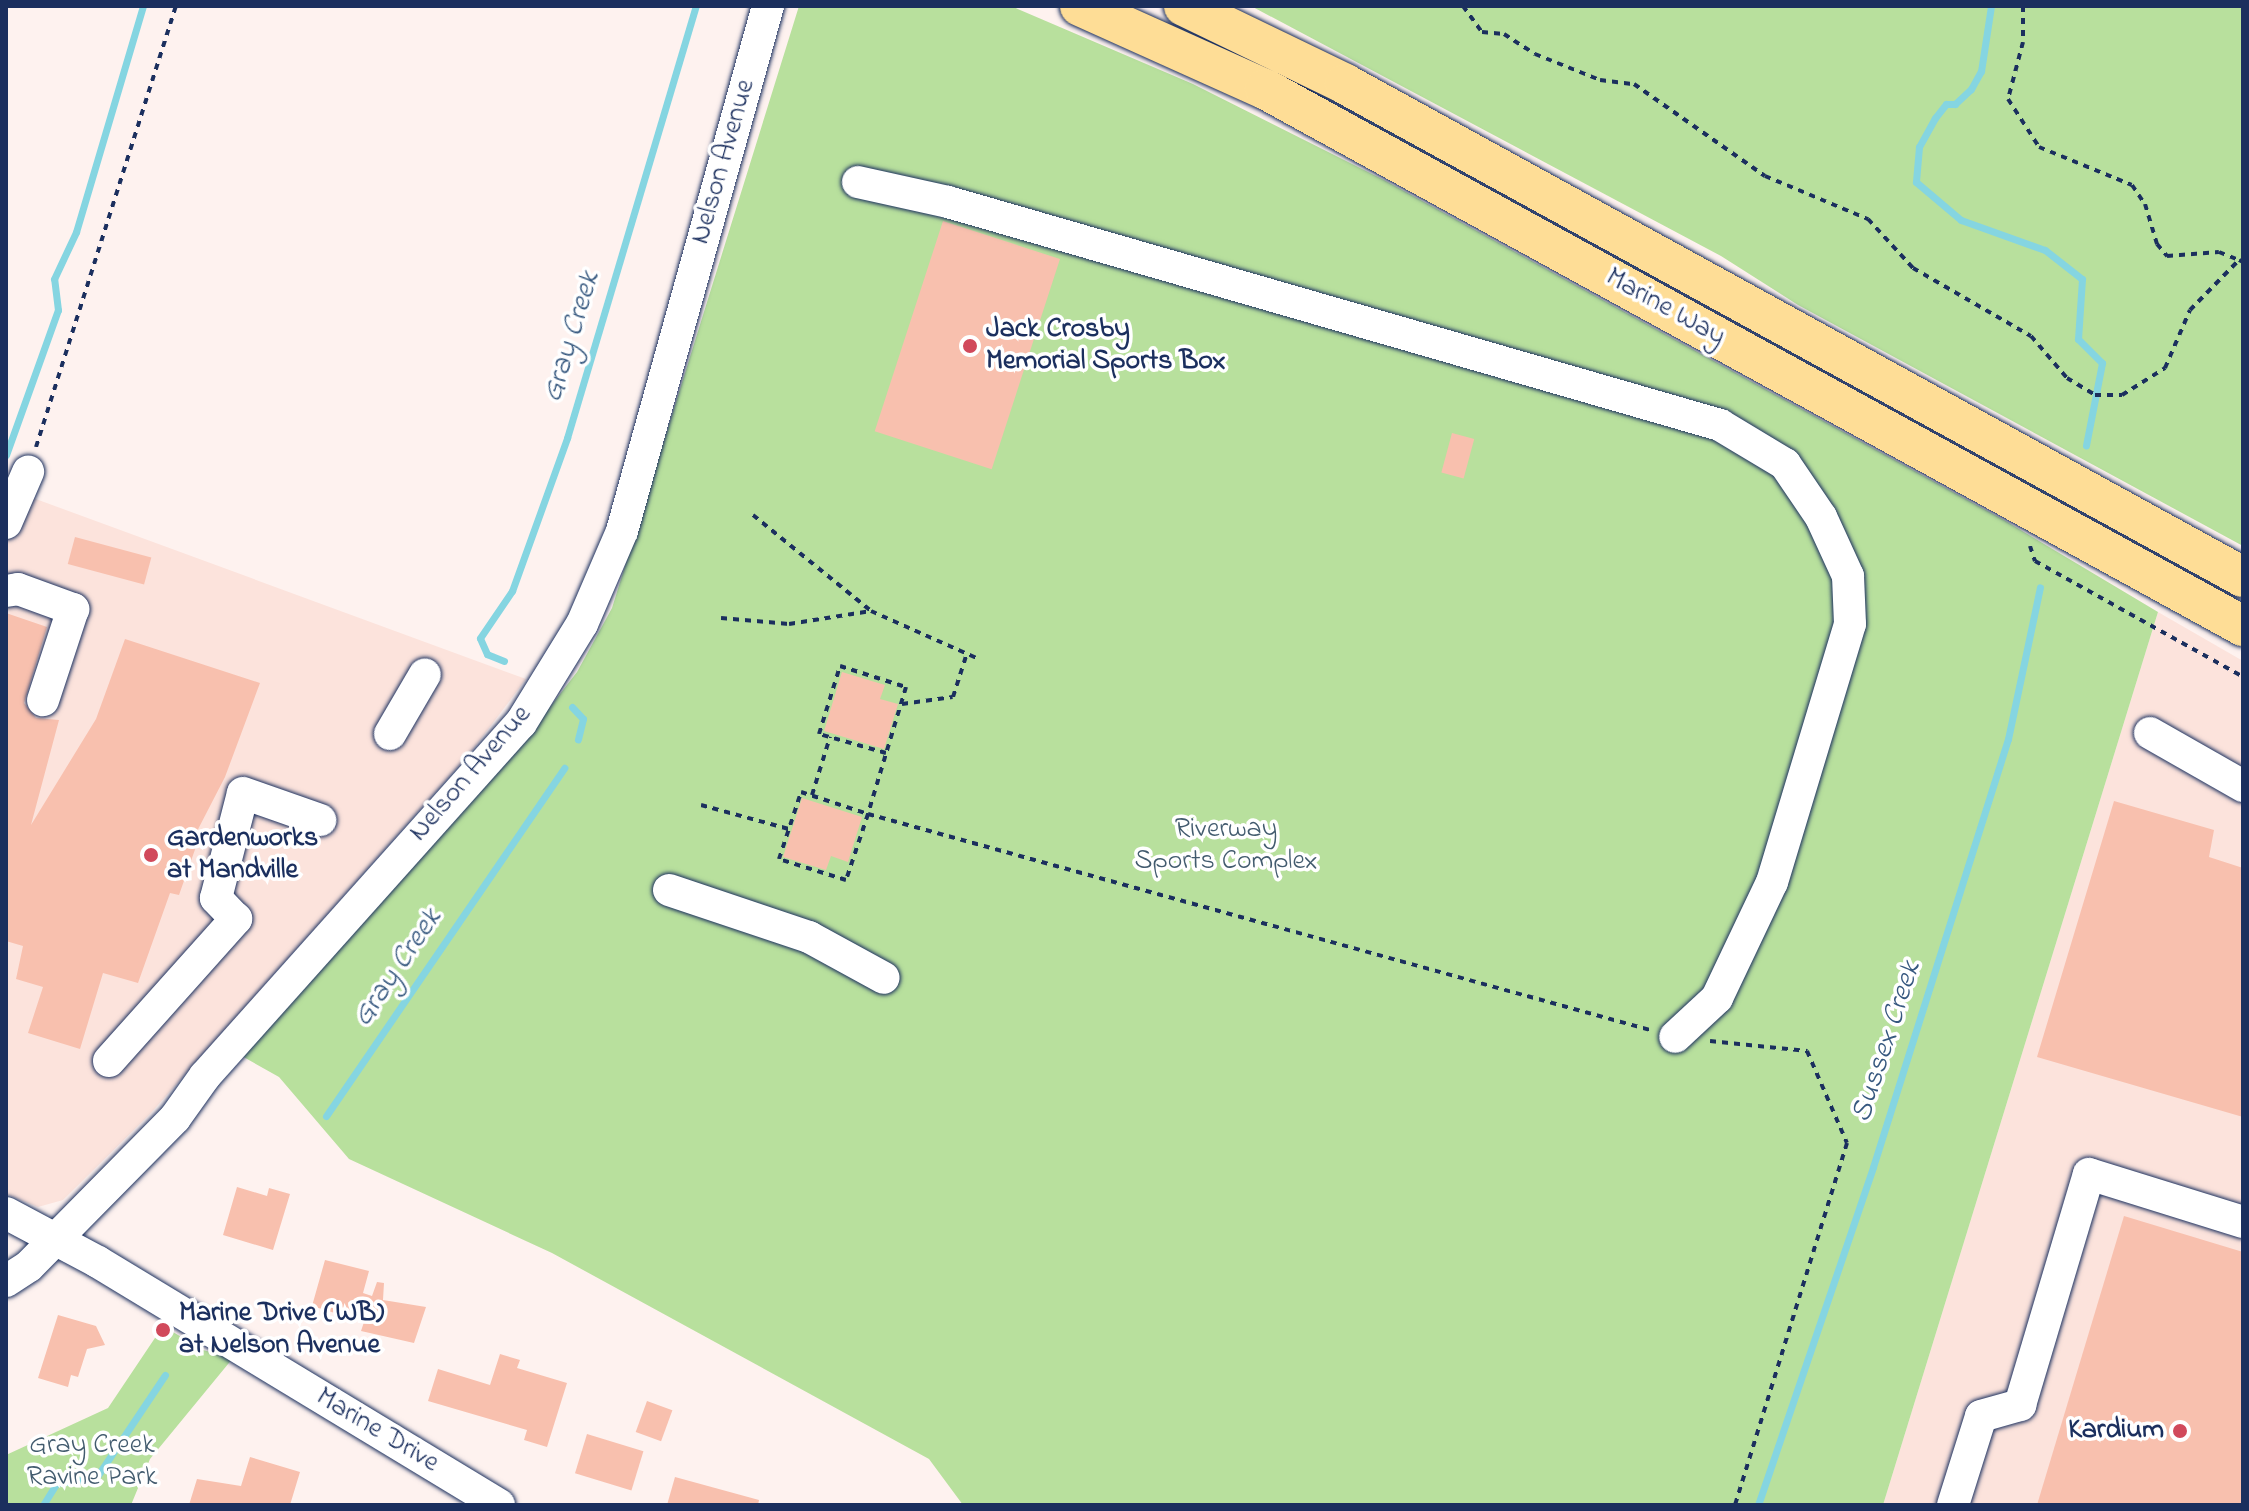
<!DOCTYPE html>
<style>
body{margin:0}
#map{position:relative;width:2249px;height:1511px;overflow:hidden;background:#fef2ef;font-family:"Indie Flower",sans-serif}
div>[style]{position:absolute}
.built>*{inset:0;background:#fce3dc}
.green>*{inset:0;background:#b8e09d}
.stream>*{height:7px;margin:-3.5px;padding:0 3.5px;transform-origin:3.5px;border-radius:3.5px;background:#85d5e1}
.building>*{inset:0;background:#f8c0ae;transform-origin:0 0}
.path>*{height:4px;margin-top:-2px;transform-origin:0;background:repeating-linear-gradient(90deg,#1b2f5e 0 6px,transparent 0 12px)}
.roads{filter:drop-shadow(0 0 2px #1b2f5e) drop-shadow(0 0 2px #1b2f5e)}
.minor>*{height:32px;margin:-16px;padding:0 16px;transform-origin:16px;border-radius:16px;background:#fff}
.major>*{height:40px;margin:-20px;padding:0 20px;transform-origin:20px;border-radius:20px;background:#fedd96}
.dots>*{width:22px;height:22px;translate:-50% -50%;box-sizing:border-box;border:4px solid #fff;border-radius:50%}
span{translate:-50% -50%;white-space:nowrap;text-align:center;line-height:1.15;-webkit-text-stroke:7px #fff;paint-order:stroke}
.street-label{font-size:28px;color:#1b2f5e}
.poi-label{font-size:28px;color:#1b2f5e;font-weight:700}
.left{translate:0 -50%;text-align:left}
.right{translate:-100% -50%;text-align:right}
.park-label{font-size:28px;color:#425b6e}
.water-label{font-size:30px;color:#36587f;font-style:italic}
.frame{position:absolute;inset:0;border:8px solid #1b2f5e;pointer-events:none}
</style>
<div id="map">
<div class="built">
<i style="clip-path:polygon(14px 491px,526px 679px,471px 752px,150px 1114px,63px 1200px,38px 1207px,6px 1194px,6px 518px)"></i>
<i style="clip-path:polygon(2158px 612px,2243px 661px,2243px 1505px,1883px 1505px)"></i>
</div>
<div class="green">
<i style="clip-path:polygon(799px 6px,1011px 6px,1193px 84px,1384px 180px,2004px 520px,2158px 612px,1883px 1505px,963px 1505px,929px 1459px,552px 1253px,349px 1159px,279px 1077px,240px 1055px,543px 716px,577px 672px,612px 608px)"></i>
<i style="clip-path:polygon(1251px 6px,2243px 6px,2243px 546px,1798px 305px,1721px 256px)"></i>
<i style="clip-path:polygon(163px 1326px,203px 1350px,233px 1358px,150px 1459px,131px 1505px,6px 1505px,6px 1455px,108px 1408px)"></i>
</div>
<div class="stream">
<i style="left:1991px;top:6px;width:66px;rotate:98.7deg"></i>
<i style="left:1981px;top:71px;width:21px;rotate:119deg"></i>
<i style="left:1971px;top:89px;width:22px;rotate:137deg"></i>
<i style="left:1955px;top:104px;width:9px;rotate:180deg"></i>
<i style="left:1946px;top:104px;width:18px;rotate:128deg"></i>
<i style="left:1935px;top:118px;width:33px;rotate:119deg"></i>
<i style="left:1919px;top:147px;width:35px;rotate:95deg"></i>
<i style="left:1916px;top:182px;width:59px;rotate:40.2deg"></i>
<i style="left:1961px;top:220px;width:89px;rotate:19.7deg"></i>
<i style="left:2045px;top:250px;width:47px;rotate:38.1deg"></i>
<i style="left:2082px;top:279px;width:60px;rotate:93.8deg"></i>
<i style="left:2078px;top:339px;width:34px;rotate:45deg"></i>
<i style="left:2102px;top:363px;width:84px;rotate:101deg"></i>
<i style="left:6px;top:455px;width:154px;rotate:-70.3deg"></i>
<i style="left:58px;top:310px;width:31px;rotate:-97deg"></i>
<i style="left:54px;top:279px;width:52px;rotate:-64.9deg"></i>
<i style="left:76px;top:232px;width:236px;rotate:-73.5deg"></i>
<i style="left:504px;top:661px;width:18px;rotate:-158deg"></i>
<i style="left:487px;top:654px;width:17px;rotate:-114deg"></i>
<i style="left:480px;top:638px;width:57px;rotate:-55.8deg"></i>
<i style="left:512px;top:591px;width:163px;rotate:-70.2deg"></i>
<i style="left:567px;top:438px;width:451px;rotate:-73.4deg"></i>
<i style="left:572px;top:707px;width:16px;rotate:47deg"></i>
<i style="left:583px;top:719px;width:21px;rotate:104deg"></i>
<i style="left:326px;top:1116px;width:422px;rotate:-55.6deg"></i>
<i style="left:43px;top:1505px;width:26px;rotate:-58deg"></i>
<i style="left:57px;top:1483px;width:39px;rotate:-7deg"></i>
<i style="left:96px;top:1478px;width:124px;rotate:-56.2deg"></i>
<i style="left:1758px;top:1505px;width:357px;rotate:-71.2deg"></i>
<i style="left:1873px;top:1167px;width:449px;rotate:-72.5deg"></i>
<i style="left:2008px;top:739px;width:155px;rotate:-78.1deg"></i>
</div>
<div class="building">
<i style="left:943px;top:221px;width:123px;height:221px;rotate:18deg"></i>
<i style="left:1452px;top:433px;width:23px;height:41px;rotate:15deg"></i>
<i style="left:75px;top:537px;width:79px;height:28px;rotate:15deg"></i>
<i style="clip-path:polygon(6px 613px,47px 627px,24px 703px,36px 718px,59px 720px,31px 825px,96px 719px,125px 639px,260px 683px,225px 777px,193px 839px,198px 841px,179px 895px,170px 893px,138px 983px,103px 973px,80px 1049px,28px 1033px,43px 987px,16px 979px,23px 946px,6px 941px)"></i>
<i style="clip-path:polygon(842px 672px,885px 685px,880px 699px,898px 704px,884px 749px,824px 731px)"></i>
<i style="clip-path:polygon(802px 798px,862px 817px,848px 862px,831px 856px,826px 870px,783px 857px)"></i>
<i style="clip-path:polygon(2114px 801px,2214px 830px,2209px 857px,2243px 868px,2243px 1117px,2037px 1057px)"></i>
<i style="clip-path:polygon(237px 1187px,267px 1196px,269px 1188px,290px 1194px,273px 1250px,223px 1235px)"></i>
<i style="clip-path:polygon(2124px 1216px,2243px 1252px,2243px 1505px,2037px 1505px)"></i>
<i style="clip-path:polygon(325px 1260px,369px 1271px,363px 1293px,372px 1296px,377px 1282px,384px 1283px,383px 1300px,426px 1307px,414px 1343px,361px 1331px,364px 1322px,312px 1306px)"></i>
<i style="clip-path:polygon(58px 1315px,96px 1326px,105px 1345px,87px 1349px,78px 1377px,71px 1375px,68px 1387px,38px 1378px)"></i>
<i style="clip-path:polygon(500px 1354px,520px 1360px,517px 1368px,567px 1383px,547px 1447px,524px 1440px,527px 1430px,428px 1401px,438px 1369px,490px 1385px)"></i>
<i style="left:647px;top:1401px;width:27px;height:33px;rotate:20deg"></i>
<i style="left:587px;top:1434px;width:59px;height:41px;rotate:17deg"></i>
<i style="clip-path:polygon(250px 1457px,300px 1472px,290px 1505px,189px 1505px,197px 1479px,241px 1486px)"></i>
<i style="clip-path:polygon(675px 1477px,759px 1500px,758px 1505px,667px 1505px)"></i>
</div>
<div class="path">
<i style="left:1463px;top:6px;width:32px;rotate:54deg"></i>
<i style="left:1482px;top:32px;width:22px;rotate:5deg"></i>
<i style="left:1504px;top:34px;width:37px;rotate:33deg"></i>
<i style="left:1535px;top:54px;width:70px;rotate:21.8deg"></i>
<i style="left:1600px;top:80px;width:34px;rotate:7deg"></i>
<i style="left:1634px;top:84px;width:160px;rotate:35.1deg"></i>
<i style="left:1765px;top:176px;width:112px;rotate:22.7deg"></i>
<i style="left:1868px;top:219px;width:67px;rotate:47.4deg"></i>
<i style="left:1913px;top:268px;width:136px;rotate:30deg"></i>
<i style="left:2031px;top:336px;width:55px;rotate:49.4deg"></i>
<i style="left:2067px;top:378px;width:33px;rotate:31deg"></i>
<i style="left:2095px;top:395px;width:27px"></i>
<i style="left:2122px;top:395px;width:51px;rotate:-32.1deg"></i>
<i style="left:2165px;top:368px;width:63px;rotate:-66.7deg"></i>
<i style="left:2190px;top:310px;width:70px;rotate:-45.6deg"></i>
<i style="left:2239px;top:260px;width:4px;rotate:27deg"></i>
<i style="left:2023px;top:6px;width:36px;rotate:90deg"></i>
<i style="left:2023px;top:42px;width:59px;rotate:104.7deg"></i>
<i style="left:2008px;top:99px;width:57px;rotate:57.1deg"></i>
<i style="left:2039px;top:147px;width:100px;rotate:22.2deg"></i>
<i style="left:2132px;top:185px;width:23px;rotate:56deg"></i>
<i style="left:2145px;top:204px;width:42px;rotate:73.3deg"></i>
<i style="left:2157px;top:244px;width:16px;rotate:50deg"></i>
<i style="left:2167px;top:256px;width:52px;rotate:-4.4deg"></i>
<i style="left:2219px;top:252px;width:22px;rotate:22deg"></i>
<i style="left:36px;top:447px;width:463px;rotate:-72.4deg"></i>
<i style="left:753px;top:515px;width:152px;rotate:39.1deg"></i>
<i style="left:2030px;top:546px;width:16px;rotate:72deg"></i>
<i style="left:2035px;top:561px;width:238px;rotate:29.1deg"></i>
<i style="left:721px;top:618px;width:68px;rotate:5deg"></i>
<i style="left:789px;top:624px;width:83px;rotate:-9deg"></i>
<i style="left:871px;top:611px;width:118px;rotate:24deg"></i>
<i style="left:902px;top:704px;width:51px;rotate:-7.8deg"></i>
<i style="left:953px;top:697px;width:46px;rotate:-72.3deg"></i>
<i style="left:886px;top:753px;width:70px;rotate:-164.2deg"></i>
<i style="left:819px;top:734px;width:71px;rotate:-72.8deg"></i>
<i style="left:840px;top:666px;width:69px;rotate:17.7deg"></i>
<i style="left:906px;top:687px;width:133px;rotate:106.7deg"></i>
<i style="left:868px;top:814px;width:811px;rotate:15.44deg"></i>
<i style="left:801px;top:792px;width:71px;rotate:18.2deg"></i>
<i style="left:868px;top:814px;width:70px;rotate:108.4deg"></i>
<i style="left:846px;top:880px;width:70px;rotate:-162.6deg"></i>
<i style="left:779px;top:859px;width:71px;rotate:-71.8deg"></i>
<i style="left:812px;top:795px;width:61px;rotate:-72.8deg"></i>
<i style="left:701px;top:805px;width:91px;rotate:15.3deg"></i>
<i style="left:1710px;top:1041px;width:98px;rotate:5.9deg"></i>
<i style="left:1807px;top:1051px;width:100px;rotate:66.5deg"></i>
<i style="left:1847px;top:1143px;width:379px;rotate:107.2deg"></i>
</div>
<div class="roads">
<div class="minor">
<i style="left:858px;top:182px;width:92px;rotate:12.5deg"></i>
<i style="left:948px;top:202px;width:804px;rotate:16.11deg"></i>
<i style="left:1720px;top:425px;width:76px;rotate:31deg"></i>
<i style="left:1785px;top:464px;width:64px;rotate:55.8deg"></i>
<i style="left:1821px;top:517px;width:65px;rotate:65.4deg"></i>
<i style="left:1848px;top:576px;width:48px;rotate:87.6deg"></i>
<i style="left:1850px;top:624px;width:270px;rotate:106.8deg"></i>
<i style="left:1772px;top:882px;width:128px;rotate:115.4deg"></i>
<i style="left:1717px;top:998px;width:57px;rotate:137.1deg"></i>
<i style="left:6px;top:523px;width:56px;rotate:-66.7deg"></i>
<i style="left:6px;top:591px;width:12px;rotate:-9deg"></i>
<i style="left:18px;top:589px;width:59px;rotate:20deg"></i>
<i style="left:73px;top:609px;width:96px;rotate:108.2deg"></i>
<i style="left:2150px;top:733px;width:107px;rotate:29.7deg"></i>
<i style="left:390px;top:734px;width:69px;rotate:-59.7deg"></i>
<i style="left:669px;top:890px;width:148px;rotate:18.6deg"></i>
<i style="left:809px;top:937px;width:85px;rotate:28.7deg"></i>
<i style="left:109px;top:1061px;width:191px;rotate:-48.2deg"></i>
<i style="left:236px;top:919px;width:29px;rotate:-134deg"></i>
<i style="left:216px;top:898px;width:108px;rotate:-75.6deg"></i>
<i style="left:243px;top:793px;width:82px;rotate:19.3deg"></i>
<i style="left:6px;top:1213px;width:104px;rotate:28deg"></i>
<i style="left:98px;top:1262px;width:469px;rotate:31.2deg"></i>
<i style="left:6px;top:1281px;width:27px;rotate:-33deg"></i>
<i style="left:29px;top:1266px;width:208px;rotate:-45.4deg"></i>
<i style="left:175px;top:1118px;width:52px;rotate:-54.5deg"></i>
<i style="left:205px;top:1076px;width:474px;rotate:-48.2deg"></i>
<i style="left:521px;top:723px;width:116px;rotate:-58.4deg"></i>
<i style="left:582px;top:624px;width:101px;rotate:-66.7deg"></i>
<i style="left:622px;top:531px;width:545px;rotate:-74.46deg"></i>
<i style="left:1953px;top:1505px;width:93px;rotate:-72.5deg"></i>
<i style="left:1981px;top:1416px;width:41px;rotate:-15.8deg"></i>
<i style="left:2020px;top:1405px;width:241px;rotate:-73.4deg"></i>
<i style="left:2089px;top:1174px;width:161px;rotate:17.3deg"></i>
</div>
<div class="major">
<i style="left:1080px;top:6px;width:203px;rotate:24.2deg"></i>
<i style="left:1265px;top:89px;width:1116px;rotate:28.77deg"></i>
<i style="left:1184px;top:6px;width:179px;rotate:25.8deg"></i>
<i style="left:1345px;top:84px;width:1024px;rotate:28.77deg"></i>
</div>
</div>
<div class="dots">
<i style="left:970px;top:346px;background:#d1495b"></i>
<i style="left:151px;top:855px;background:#d1495b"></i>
<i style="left:163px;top:1330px;background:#d1495b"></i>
<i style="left:2180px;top:1431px;background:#d1495b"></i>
</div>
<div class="street-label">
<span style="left:724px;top:162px;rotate:-74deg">Nelson Avenue</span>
<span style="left:1665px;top:308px;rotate:29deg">Marine Way</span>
<span style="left:471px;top:774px;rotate:-49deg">Nelson Avenue</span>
<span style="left:377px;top:1431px;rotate:31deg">Marine Drive</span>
</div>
<div class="poi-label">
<span class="left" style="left:986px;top:346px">Jack Crosby<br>Memorial Sports Box</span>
<span class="left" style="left:167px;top:855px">Gardenworks<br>at Mandville</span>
<span class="left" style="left:179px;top:1330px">Marine Drive (WB)<br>at Nelson Avenue</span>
<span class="right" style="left:2164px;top:1431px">Kardium</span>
</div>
<div class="park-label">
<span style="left:1226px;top:846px">Riverway<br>Sports Complex</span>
<span style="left:92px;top:1462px">Gray Creek<br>Ravine Park</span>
</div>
<div class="water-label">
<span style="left:572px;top:337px;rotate:-73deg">Gray Creek</span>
<span style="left:398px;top:968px;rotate:-56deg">Gray Creek</span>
<span style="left:1887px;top:1042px;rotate:-72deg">Sussex Creek</span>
</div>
<div class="frame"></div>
</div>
